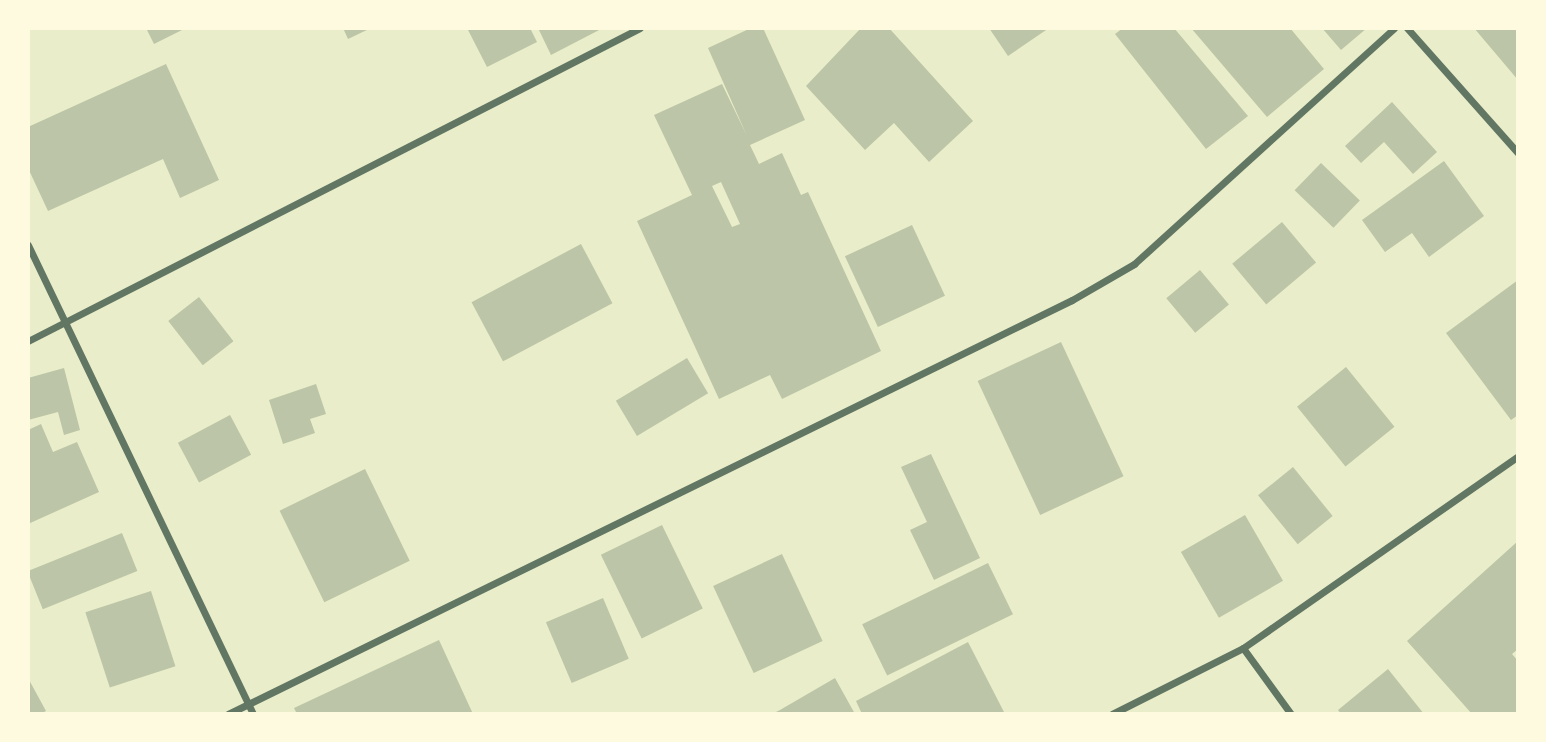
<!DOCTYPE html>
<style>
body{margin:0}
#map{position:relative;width:1546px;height:742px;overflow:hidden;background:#e9edc9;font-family:Signika,sans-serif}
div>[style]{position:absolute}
.building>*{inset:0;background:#bcc5a7;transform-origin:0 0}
.minor>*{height:7px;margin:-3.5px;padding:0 3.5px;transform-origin:3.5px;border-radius:3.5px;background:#617663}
span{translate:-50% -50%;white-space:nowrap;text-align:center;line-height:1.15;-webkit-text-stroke:5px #fefae0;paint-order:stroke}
.frame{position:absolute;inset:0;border:30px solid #fefae0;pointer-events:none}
</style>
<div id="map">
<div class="building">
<i style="clip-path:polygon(146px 28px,186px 28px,154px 44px)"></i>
<i style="clip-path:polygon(343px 28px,371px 28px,348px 39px)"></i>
<i style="clip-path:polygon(467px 28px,530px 28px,537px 42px,487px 67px)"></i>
<i style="clip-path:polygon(538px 28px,603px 28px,551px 55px)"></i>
<i style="clip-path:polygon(evenodd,751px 28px,763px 28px,805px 120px,750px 145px,759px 164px,782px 153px,801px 195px,808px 192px,881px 351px,782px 399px,770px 375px,719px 399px,637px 221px,692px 195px,654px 115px,722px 84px,747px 136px,708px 48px,751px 28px,721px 182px,740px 224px,732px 227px,712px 186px,721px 182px)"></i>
<i style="clip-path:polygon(861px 28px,889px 28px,973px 121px,929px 162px,894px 123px,865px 150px,806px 86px)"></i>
<i style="clip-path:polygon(989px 28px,1049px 28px,1008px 56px)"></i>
<i style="clip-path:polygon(1123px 28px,1174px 28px,1248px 116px,1206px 149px,1115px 34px)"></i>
<i style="clip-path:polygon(1191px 28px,1290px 28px,1324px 69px,1267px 117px)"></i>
<i style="clip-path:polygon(1322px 28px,1367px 28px,1341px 50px)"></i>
<i style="clip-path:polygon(1474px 28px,1518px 28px,1518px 80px)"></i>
<i style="clip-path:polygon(166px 64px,219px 180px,180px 198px,163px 159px,48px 211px,28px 168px,28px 127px)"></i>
<i style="clip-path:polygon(1392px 102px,1437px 152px,1413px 174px,1384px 142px,1361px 163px,1345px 146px)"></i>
<i style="clip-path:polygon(1444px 161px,1484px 216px,1429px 257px,1412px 233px,1385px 252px,1362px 220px)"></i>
<i style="left:1321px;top:163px;width:54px;height:38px;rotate:44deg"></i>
<i style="left:1282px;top:222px;width:53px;height:65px;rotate:50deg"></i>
<i style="left:912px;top:225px;width:78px;height:74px;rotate:65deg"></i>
<i style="left:581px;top:244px;width:67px;height:124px;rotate:62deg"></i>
<i style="left:1200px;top:270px;width:45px;height:44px;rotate:50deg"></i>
<i style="clip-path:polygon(1518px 280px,1518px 415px,1511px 420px,1446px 333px)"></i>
<i style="left:199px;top:297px;width:56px;height:39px;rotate:52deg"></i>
<i style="left:1061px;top:342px;width:148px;height:92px;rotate:65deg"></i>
<i style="left:687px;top:358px;width:41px;height:83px;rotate:59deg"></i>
<i style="left:1346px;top:367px;width:77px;height:63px;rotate:51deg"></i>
<i style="clip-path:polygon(64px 368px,80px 430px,64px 435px,58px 412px,28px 420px,28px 378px)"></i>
<i style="clip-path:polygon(316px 384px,326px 414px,310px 419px,315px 433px,283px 444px,269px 400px)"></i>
<i style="left:230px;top:415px;width:45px;height:59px;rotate:62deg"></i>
<i style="clip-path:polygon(41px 424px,53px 452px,77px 442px,99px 492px,28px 524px,28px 430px)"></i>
<i style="clip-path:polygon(931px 454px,980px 558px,934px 580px,910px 530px,927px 522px,901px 467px)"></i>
<i style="left:1293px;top:467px;width:63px;height:45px;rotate:51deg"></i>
<i style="left:365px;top:469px;width:102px;height:95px;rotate:64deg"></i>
<i style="left:1245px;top:515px;width:76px;height:74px;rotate:60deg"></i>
<i style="left:662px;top:525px;width:93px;height:68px;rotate:64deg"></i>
<i style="left:122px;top:533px;width:41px;height:102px;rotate:68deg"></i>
<i style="clip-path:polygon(1518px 541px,1518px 649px,1512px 654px,1518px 661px,1518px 714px,1472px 714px,1407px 641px)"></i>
<i style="left:782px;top:554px;width:96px;height:76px;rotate:65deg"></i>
<i style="left:988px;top:563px;width:57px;height:140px;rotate:64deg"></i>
<i style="left:151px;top:591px;width:79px;height:69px;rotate:72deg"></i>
<i style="left:603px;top:598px;width:66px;height:62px;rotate:67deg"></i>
<i style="clip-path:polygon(439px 640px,473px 714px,297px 714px,294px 708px)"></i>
<i style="clip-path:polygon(968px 642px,1005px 714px,862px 714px,856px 701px)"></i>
<i style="clip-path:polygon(1388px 669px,1424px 714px,1341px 714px,1338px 710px)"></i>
<i style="clip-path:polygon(28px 678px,46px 711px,40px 714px,28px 714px)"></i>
<i style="clip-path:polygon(835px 678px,855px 714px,772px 714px,780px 710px)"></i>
</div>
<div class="minor">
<i style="left:1407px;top:28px;width:167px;rotate:48.4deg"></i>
<i style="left:28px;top:245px;width:520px;rotate:64.37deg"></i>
<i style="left:28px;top:341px;width:687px;rotate:-27.09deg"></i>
<i style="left:1243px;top:648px;width:82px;rotate:54deg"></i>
<i style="left:228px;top:714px;width:940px;rotate:-26.13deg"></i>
<i style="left:1072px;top:300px;width:72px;rotate:-30.1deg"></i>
<i style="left:1134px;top:264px;width:351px;rotate:-42.2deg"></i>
<i style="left:1112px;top:714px;width:147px;rotate:-26.7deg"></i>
<i style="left:1243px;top:648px;width:335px;rotate:-34.9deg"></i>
</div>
<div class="frame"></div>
</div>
